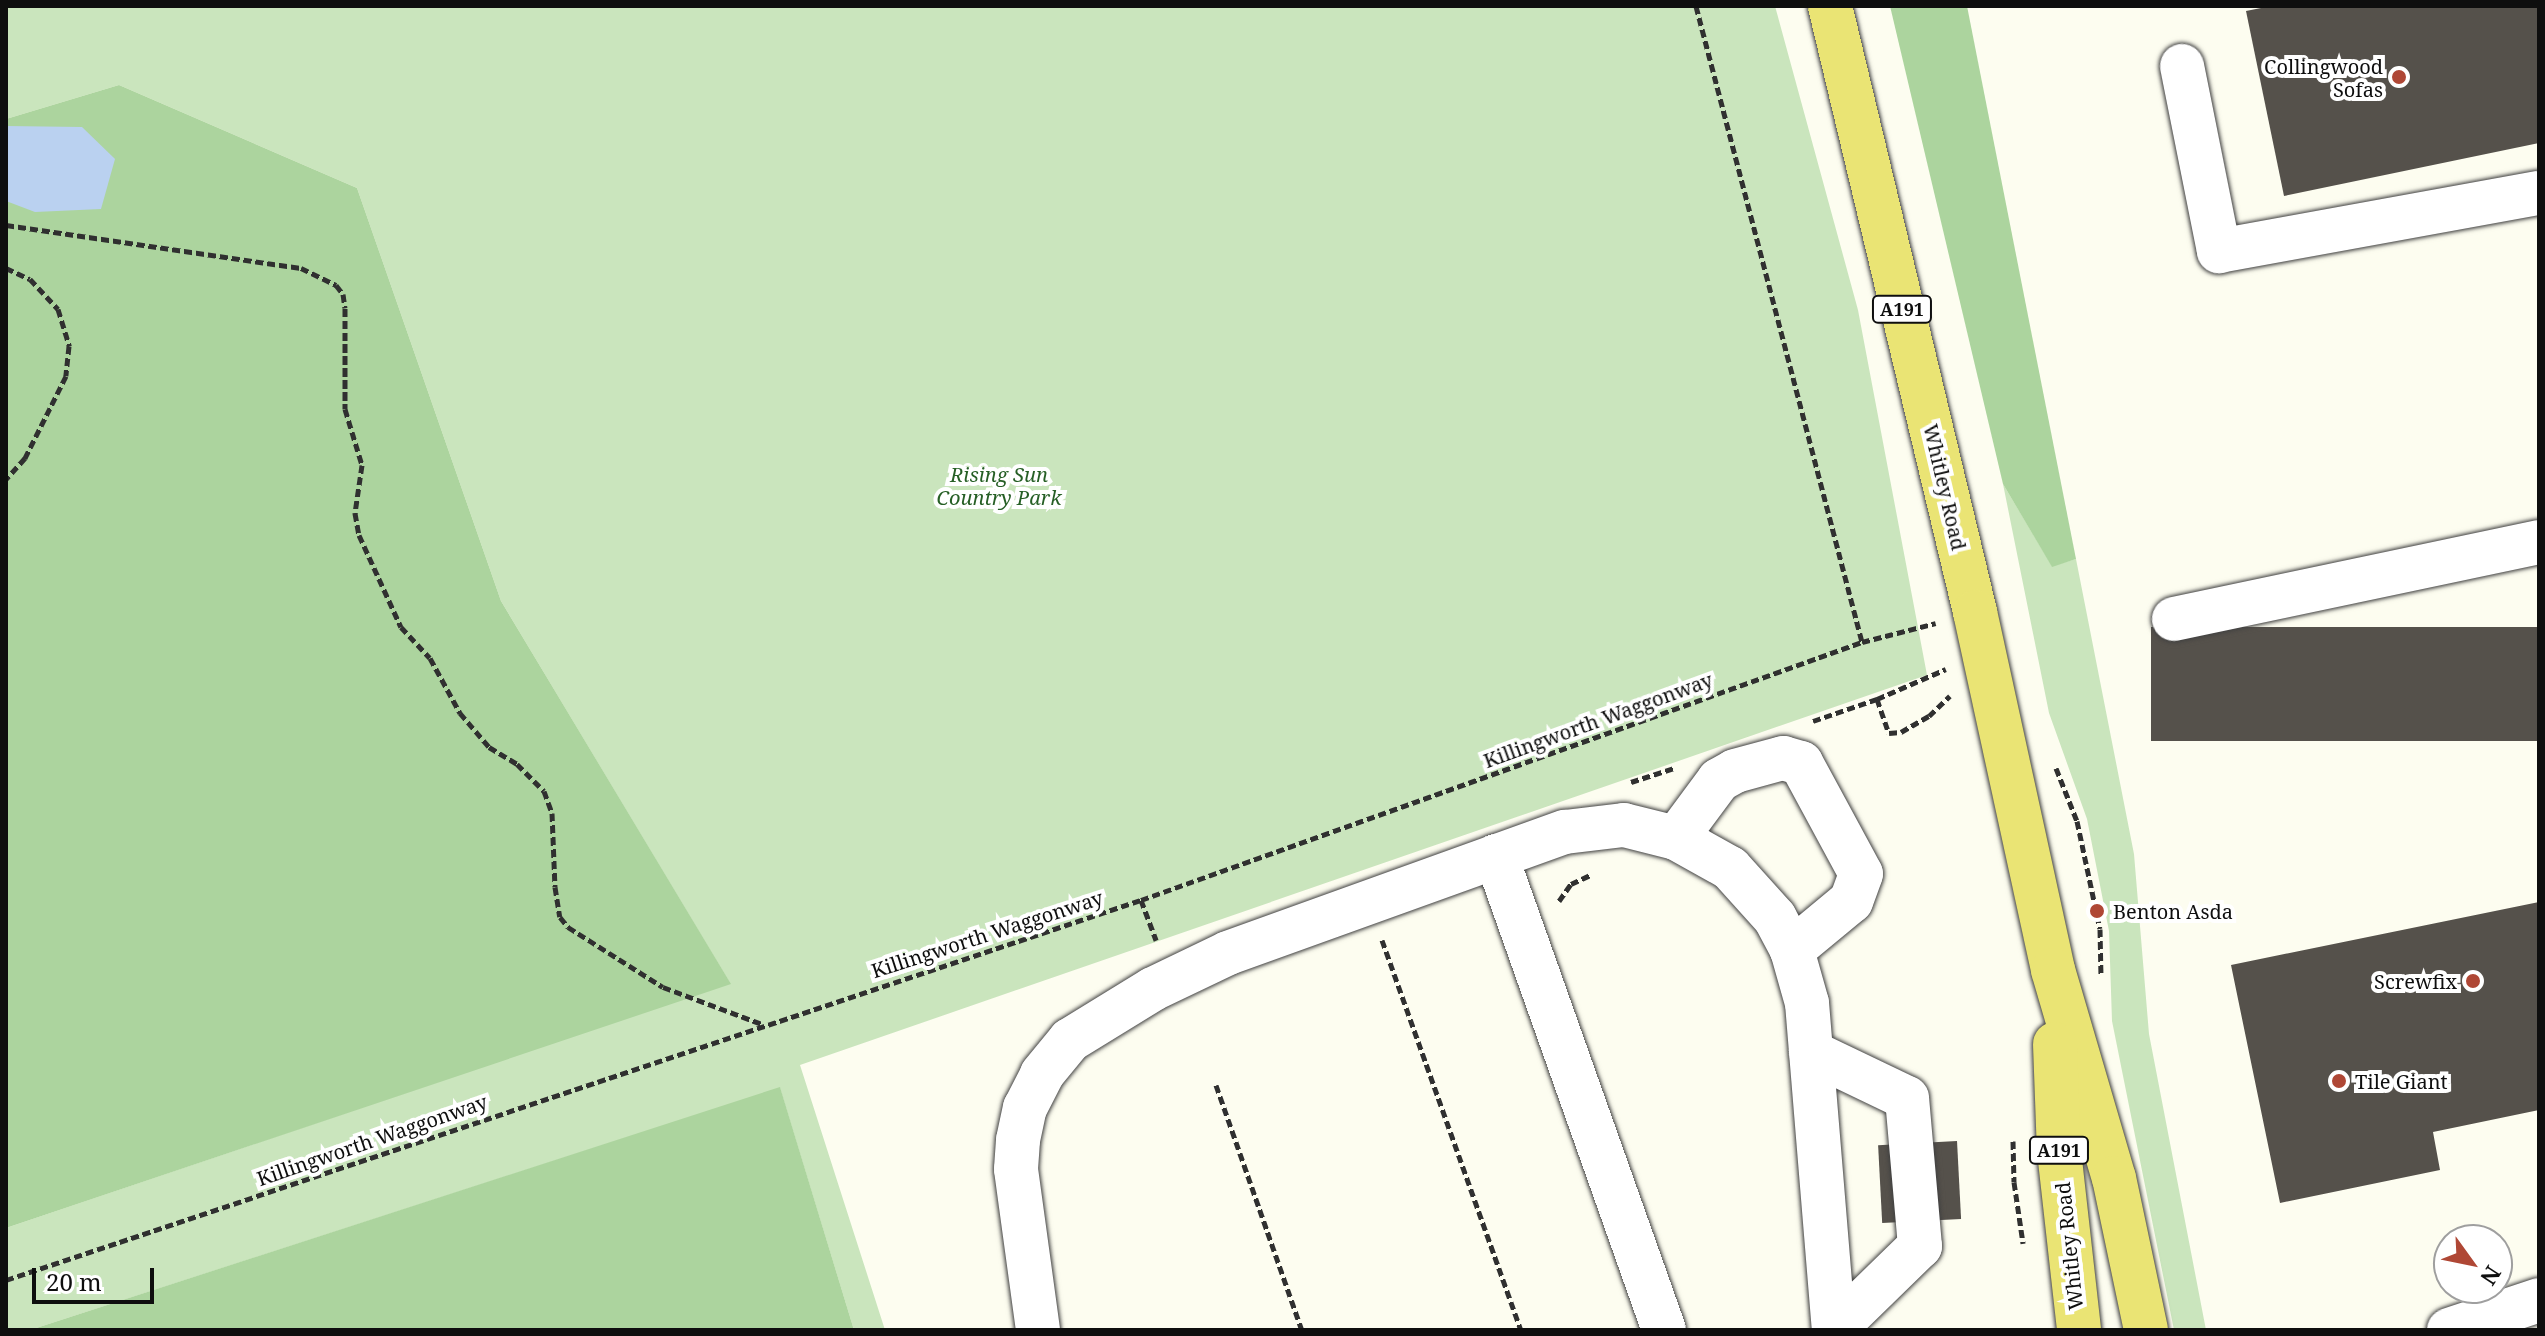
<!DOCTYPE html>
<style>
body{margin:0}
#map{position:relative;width:2545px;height:1336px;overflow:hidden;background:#fdfdf0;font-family:"Noto Serif",serif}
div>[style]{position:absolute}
.green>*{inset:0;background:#cae5bd}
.forest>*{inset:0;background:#acd49e}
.water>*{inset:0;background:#bad1f0}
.building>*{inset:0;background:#55514b;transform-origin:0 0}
.path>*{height:5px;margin-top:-2.5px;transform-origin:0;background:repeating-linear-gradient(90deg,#303030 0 8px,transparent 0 12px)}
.roads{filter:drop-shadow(0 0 2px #414141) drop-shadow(0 0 2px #414141)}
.minor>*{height:44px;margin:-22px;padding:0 22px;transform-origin:22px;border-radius:22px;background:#fff}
.major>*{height:44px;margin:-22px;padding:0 22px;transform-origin:22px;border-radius:22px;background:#eae474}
.dots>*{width:22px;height:22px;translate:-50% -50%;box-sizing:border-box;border:4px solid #fff;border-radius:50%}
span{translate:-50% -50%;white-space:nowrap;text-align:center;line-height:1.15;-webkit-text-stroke:8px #fff;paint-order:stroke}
.shield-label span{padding:2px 6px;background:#fff;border:2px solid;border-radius:6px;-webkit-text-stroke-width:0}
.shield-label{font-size:18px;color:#0e0e0e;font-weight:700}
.poi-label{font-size:20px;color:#0e0e0e}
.right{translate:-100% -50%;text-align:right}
.left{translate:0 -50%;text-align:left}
.park-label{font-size:20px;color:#265f25;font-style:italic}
.street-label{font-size:20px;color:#0e0e0e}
.frame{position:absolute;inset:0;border:8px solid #0e0e0e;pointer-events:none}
.north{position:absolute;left:2433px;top:1224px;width:80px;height:80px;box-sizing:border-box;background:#fff;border:2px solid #9f9f9f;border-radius:50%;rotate:123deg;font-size:22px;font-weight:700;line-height:32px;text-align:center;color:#0e0e0e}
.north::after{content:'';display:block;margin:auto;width:28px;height:36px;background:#af4735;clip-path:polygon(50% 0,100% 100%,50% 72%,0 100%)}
.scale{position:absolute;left:32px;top:1268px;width:122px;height:36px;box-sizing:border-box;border:4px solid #0e0e0e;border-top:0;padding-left:10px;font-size:24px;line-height:28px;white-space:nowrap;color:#0e0e0e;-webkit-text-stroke:6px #fff;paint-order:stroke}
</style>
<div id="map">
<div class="green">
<i style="clip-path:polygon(6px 6px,1775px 6px,1858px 310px,1927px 675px,800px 1065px,885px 1330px,854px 1330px,780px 1088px,30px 1330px,6px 1330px,6px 1228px,730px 983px,501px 601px,357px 188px,119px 85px,6px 119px)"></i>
<i style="clip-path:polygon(2003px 484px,2052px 566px,2076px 559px,2134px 854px,2149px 1034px,2206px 1330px,2174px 1330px,2112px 1021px,2109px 931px,2087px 819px,2049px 713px)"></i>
</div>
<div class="forest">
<i style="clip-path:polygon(1890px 6px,1967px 6px,2076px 559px,2052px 567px,2003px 484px)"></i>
<i style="clip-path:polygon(119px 85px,357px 188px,501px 601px,731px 984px,6px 1228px,6px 119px)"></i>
<i style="clip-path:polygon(780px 1087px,854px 1330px,30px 1330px)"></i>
</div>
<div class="water">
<i style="clip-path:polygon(6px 126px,82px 127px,115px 159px,101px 209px,35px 212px,6px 201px)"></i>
</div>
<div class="building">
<i style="clip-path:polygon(2271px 6px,2539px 6px,2539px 143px,2284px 196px,2246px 11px)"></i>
<i style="left:2539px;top:627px;width:114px;height:388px;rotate:90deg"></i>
<i style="clip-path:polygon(2539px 902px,2539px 1110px,2433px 1132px,2440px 1170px,2280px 1203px,2231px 965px)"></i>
<i style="left:1957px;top:1141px;width:78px;height:79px;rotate:87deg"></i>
</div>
<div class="path">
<i style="left:1696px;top:6px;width:657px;rotate:75.37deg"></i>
<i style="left:6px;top:225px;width:298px;rotate:8.3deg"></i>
<i style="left:301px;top:268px;width:39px;rotate:26deg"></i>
<i style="left:336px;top:285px;width:11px;rotate:52deg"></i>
<i style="left:343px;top:294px;width:14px;rotate:82deg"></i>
<i style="left:345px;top:308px;width:101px;rotate:90deg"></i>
<i style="left:345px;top:409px;width:59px;rotate:73.1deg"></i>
<i style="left:362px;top:465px;width:49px;rotate:98.3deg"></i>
<i style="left:355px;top:513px;width:22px;rotate:80deg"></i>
<i style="left:359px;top:535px;width:101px;rotate:65.5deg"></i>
<i style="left:401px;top:627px;width:42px;rotate:46.9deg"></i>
<i style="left:430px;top:658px;width:63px;rotate:61.4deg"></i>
<i style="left:460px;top:713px;width:45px;rotate:49.5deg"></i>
<i style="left:489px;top:747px;width:33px;rotate:31deg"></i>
<i style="left:517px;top:764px;width:38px;rotate:45deg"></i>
<i style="left:544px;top:791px;width:23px;rotate:70deg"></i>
<i style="left:552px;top:813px;width:74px;rotate:87.7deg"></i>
<i style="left:555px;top:887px;width:30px;rotate:81deg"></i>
<i style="left:560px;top:917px;width:13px;rotate:51deg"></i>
<i style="left:568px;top:927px;width:112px;rotate:32.3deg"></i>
<i style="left:663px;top:987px;width:106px;rotate:20.5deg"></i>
<i style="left:6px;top:268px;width:26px;rotate:25deg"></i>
<i style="left:30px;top:279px;width:41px;rotate:47deg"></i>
<i style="left:58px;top:309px;width:39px;rotate:73deg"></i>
<i style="left:69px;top:346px;width:30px;rotate:96deg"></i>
<i style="left:66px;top:376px;width:92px;rotate:116.6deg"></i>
<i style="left:25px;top:458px;width:28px;rotate:132deg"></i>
<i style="left:1877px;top:699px;width:75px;rotate:-23.5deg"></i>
<i style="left:1813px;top:721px;width:68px;rotate:-19deg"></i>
<i style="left:1877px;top:699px;width:36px;rotate:71deg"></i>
<i style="left:1889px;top:733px;width:12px;rotate:-5deg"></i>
<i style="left:1901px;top:732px;width:32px;rotate:-30deg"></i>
<i style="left:1929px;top:716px;width:29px;rotate:-44deg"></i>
<i style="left:2056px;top:768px;width:57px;rotate:68.4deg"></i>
<i style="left:2077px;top:821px;width:110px;rotate:78deg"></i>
<i style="left:2100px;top:929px;width:47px;rotate:88.8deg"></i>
<i style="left:1631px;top:782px;width:45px;rotate:-18deg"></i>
<i style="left:1141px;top:900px;width:43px;rotate:69.4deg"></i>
<i style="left:1559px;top:901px;width:21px;rotate:-55deg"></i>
<i style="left:1571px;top:884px;width:21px;rotate:-25deg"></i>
<i style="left:1382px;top:940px;width:414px;rotate:70.4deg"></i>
<i style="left:1216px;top:1085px;width:260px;rotate:70.7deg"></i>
<i style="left:2013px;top:1141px;width:41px;rotate:88.6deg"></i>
<i style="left:2014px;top:1182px;width:62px;rotate:81.6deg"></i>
<i style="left:6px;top:1280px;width:1197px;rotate:-18.51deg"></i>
<i style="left:1141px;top:900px;width:766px;rotate:-19.69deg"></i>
<i style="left:1862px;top:642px;width:76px;rotate:-14.4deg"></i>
</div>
<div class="roads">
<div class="minor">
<i style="left:2182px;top:66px;width:189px;rotate:78.7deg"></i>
<i style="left:2219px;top:251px;width:325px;rotate:-10.3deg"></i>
<i style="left:2174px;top:619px;width:373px;rotate:-11.9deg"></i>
<i style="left:1676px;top:838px;width:72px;rotate:-53.4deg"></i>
<i style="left:1719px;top:780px;width:18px;rotate:-29deg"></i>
<i style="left:1735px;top:771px;width:50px;rotate:-15.2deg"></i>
<i style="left:1783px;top:758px;width:19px;rotate:16deg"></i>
<i style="left:1801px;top:763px;width:126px;rotate:61.6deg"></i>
<i style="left:1861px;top:874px;width:29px;rotate:110deg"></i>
<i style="left:1851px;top:901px;width:77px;rotate:140.3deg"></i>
<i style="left:1496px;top:856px;width:503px;rotate:70.48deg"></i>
<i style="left:1811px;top:1052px;width:106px;rotate:25.6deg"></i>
<i style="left:1907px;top:1098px;width:149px;rotate:85deg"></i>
<i style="left:1920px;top:1246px;width:120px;rotate:135.7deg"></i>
<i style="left:1038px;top:1330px;width:162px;rotate:-97.8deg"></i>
<i style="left:1016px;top:1169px;width:29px;rotate:-86deg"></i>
<i style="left:1018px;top:1140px;width:33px;rotate:-78deg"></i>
<i style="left:1025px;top:1108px;width:38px;rotate:-63deg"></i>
<i style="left:1042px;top:1074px;width:44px;rotate:-50.5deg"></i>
<i style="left:1070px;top:1040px;width:97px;rotate:-31.6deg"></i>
<i style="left:1153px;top:989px;width:83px;rotate:-25.6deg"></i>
<i style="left:1228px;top:953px;width:358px;rotate:-19.8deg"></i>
<i style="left:1565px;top:832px;width:59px;rotate:-6.8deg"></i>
<i style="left:1624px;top:825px;width:54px;rotate:14deg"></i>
<i style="left:1676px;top:838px;width:62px;rotate:29.1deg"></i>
<i style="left:1730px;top:868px;width:67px;rotate:48deg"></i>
<i style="left:1775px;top:918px;width:36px;rotate:62deg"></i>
<i style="left:1792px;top:950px;width:55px;rotate:74.2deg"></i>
<i style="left:1807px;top:1003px;width:328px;rotate:85.3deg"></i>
<i style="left:2449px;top:1330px;width:95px;rotate:-18.4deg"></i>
</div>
<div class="major">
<i style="left:1830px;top:6px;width:623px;rotate:76.54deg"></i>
<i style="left:1975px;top:612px;width:366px;rotate:77.7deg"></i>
<i style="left:2053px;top:970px;width:217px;rotate:73.7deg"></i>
<i style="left:2114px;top:1178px;width:155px;rotate:78.1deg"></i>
<i style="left:2055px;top:1044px;width:107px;rotate:87.9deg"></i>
<i style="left:2059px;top:1151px;width:180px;rotate:83.6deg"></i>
</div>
</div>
<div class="dots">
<i style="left:2399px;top:77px;background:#af4735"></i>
<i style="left:2097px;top:911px;background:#af4735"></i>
<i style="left:2473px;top:981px;background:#af4735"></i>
<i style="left:2339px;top:1081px;background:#af4735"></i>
</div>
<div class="shield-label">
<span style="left:1902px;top:309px">A191</span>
<span style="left:2059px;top:1150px">A191</span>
</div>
<div class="poi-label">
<span class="right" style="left:2383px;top:78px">Collingwood<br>Sofas</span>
<span class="left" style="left:2113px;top:911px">Benton Asda</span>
<span class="right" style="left:2457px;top:981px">Screwfix</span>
<span class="left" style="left:2355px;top:1081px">Tile Giant</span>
</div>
<div class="park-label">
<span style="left:999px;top:486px">Rising Sun<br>Country Park</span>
</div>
<div class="street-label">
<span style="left:1945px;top:487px;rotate:77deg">Whitley Road</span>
<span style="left:1598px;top:720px;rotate:-20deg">Killingworth Waggonway</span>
<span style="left:987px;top:934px;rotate:-18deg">Killingworth Waggonway</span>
<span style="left:372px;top:1140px;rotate:-19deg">Killingworth Waggonway</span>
<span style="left:2069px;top:1246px;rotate:-96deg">Whitley Road</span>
</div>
<div class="frame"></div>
<div class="north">N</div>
<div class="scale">20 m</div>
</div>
